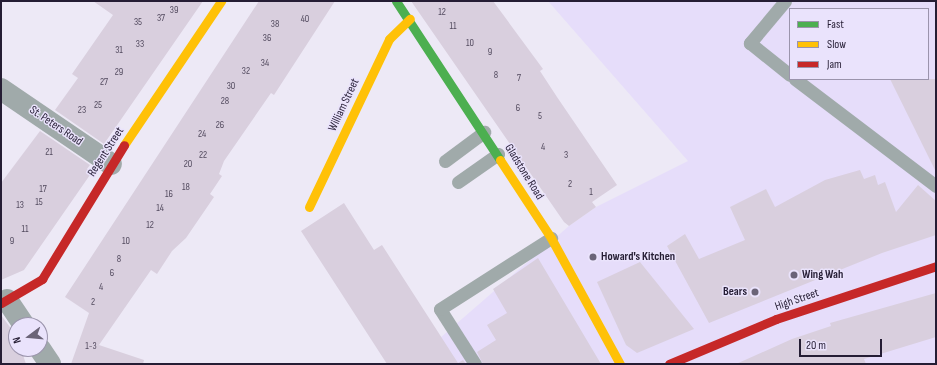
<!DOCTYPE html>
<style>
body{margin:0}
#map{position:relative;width:937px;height:365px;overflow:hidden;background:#ede9f6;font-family:"Sofia Sans Condensed",sans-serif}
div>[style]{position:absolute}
.built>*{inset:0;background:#e6ddfa}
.building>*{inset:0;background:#d9cfde}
.lane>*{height:13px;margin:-6.5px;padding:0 6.5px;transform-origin:6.5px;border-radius:6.5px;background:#a0aaaa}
.street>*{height:22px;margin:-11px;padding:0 11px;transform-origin:11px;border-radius:11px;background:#a0aaaa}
.fast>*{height:9px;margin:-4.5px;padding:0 4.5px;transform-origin:4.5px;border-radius:4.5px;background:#4caf50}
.slow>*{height:9px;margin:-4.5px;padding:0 4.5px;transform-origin:4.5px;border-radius:4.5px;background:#ffc107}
.jam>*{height:9px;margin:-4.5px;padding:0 4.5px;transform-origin:4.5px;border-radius:4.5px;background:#c62828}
.dots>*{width:11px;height:11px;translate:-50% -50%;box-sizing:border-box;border:2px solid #eae3fc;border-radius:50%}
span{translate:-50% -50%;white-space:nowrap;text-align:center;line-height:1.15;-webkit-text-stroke:3px #eae3fc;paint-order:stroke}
.number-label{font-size:10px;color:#524a5e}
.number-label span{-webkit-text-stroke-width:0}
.street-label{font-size:12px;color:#251d34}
.poi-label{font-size:12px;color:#251d34;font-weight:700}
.left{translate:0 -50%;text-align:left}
.right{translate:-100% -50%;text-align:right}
.frame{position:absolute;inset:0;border:2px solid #251d34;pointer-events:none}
.legend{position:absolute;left:789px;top:8px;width:140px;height:72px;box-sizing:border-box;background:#eae3fc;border:1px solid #9b94ac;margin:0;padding:5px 7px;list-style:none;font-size:12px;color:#251d34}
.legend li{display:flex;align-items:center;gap:8px;height:20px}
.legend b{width:20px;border:1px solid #9b94ac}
.north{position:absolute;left:8px;top:317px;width:40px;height:40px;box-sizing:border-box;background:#eae3fc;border:1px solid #9b94ac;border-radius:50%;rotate:254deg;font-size:11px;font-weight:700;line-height:16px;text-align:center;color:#251d34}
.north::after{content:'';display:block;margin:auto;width:14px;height:18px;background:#6b6478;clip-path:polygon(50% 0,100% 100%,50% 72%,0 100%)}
.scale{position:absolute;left:799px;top:339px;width:83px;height:18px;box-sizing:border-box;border:2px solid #251d34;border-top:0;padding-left:5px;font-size:12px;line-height:14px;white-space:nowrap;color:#251d34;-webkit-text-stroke:3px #eae3fc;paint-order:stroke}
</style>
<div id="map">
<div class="built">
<i style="clip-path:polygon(evenodd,548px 1px,936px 1px,936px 364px,410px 364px,569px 226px,596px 207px,688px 161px,548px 1px,790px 9px,928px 9px,928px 79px,790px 79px,790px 9px)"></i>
</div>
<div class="building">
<i style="clip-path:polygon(93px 1px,203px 1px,104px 144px,55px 110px,78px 78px,72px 74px,113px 15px)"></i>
<i style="clip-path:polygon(259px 1px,335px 1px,274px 95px,271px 93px,224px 161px,219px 174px,222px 176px,210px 194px,214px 197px,186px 238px,172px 251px,157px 274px,151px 270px,99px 345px,144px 360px,143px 364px,71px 364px,89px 313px,65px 297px)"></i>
<i style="clip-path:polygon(411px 1px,493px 1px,543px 69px,540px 71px,557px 97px,617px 185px,592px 202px,596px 207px,569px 226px,564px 222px)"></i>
<i style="clip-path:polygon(890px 79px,936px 79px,936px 172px)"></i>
<i style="clip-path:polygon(40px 131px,90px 165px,87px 169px,92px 172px,24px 270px,1px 280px,1px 183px)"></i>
<i style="clip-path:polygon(860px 170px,864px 179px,875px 175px,878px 185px,885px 182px,896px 212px,918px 185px,936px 201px,936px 235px,882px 253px,709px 323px,667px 246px,685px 234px,699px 259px,745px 240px,730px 207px,766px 189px,775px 207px,825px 180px)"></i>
<i style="clip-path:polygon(344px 203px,374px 250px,382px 245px,458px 363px,463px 360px,466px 364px,387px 364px,301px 231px)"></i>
<i style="clip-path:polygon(538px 258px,601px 364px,483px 364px,477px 352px,496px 340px,487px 325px,507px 313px,493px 289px)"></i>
<i style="clip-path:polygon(640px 262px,694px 329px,637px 353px,626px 345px,597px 282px)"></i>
<i style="clip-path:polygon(936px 293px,936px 337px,864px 359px,866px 364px,736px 364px,792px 339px,831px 326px,830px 323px)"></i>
<i style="clip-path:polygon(1px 315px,15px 334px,16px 349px,21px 349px,26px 364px,1px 364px)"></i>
</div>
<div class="lane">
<i style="left:785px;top:1px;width:55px;rotate:129.8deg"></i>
<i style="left:750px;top:43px;width:51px;rotate:38.7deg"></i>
<i style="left:795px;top:79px;width:177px;rotate:37.2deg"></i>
<i style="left:445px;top:161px;width:49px;rotate:-36.6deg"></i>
<i style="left:458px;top:182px;width:49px;rotate:-35deg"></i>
<i style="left:475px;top:364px;width:65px;rotate:-122.5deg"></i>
<i style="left:440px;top:309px;width:132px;rotate:-32.6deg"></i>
</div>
<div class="street">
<i style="left:1px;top:89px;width:133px;rotate:34.3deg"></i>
<i style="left:7px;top:300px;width:30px;rotate:56deg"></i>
<i style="left:40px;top:349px;width:18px;rotate:56deg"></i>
</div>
<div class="fast">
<i style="left:396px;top:1px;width:190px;rotate:56.8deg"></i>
</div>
<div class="slow">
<i style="left:124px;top:145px;width:174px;rotate:-56deg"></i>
<i style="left:500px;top:160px;width:93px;rotate:56.8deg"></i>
<i style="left:551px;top:238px;width:144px;rotate:61.3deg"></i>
<i style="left:309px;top:207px;width:186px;rotate:-64.5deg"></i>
<i style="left:389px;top:39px;width:29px;rotate:-44deg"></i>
</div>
<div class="jam">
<i style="left:1px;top:303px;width:48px;rotate:-30.3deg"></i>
<i style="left:42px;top:279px;width:157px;rotate:-58.5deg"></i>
<i style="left:669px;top:364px;width:116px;rotate:-22.8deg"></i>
<i style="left:776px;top:319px;width:169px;rotate:-18.3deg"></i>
</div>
<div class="dots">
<i style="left:593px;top:257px;background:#6b6478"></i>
<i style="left:794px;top:275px;background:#6b6478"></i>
<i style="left:755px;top:292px;background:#6b6478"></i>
</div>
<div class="number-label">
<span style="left:174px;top:11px">39</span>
<span style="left:442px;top:13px">12</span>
<span style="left:161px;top:19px">37</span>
<span style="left:305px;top:20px">40</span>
<span style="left:138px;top:23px">35</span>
<span style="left:275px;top:25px">38</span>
<span style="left:453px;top:27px">11</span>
<span style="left:267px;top:39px">36</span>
<span style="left:470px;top:44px">10</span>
<span style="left:140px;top:45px">33</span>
<span style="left:119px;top:51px">31</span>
<span style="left:490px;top:53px">9</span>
<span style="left:265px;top:64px">34</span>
<span style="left:246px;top:72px">32</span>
<span style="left:119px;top:73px">29</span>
<span style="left:496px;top:76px">8</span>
<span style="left:519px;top:79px">7</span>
<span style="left:104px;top:83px">27</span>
<span style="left:231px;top:87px">30</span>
<span style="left:225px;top:102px">28</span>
<span style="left:98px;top:106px">25</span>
<span style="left:518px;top:109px">6</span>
<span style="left:82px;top:111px">23</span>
<span style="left:540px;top:117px">5</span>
<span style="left:220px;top:126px">26</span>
<span style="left:202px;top:135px">24</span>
<span style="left:543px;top:148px">4</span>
<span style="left:49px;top:153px">21</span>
<span style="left:203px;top:156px">22</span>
<span style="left:566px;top:156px">3</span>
<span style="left:188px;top:165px">20</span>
<span style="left:570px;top:185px">2</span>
<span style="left:186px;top:188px">18</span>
<span style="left:43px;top:190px">17</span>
<span style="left:591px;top:193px">1</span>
<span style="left:169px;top:195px">16</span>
<span style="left:39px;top:203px">15</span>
<span style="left:20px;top:206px">13</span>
<span style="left:160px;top:209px">14</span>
<span style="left:150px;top:226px">12</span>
<span style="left:25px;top:230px">11</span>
<span style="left:12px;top:242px">9</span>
<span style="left:126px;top:242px">10</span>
<span style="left:119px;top:260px">8</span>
<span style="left:112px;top:274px">6</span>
<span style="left:101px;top:288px">4</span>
<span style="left:93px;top:303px">2</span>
<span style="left:91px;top:347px">1-3</span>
</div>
<div class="street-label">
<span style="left:344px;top:105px;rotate:-65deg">William Street</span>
<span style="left:56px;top:126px;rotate:34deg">St. Peters Road</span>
<span style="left:106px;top:152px;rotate:-57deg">Regent Street</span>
<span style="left:524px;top:172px;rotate:58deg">Gladstone Road</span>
<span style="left:797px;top:300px;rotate:-19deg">High Street</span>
</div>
<div class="poi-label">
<span class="left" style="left:601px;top:257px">Howard's Kitchen</span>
<span class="left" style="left:802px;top:275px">Wing Wah</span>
<span class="right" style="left:747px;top:292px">Bears</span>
</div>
<div class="frame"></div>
<ul class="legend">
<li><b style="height:5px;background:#4caf50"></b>Fast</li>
<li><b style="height:5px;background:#ffc107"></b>Slow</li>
<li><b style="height:5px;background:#c62828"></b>Jam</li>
</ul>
<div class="north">N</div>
<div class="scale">20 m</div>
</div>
